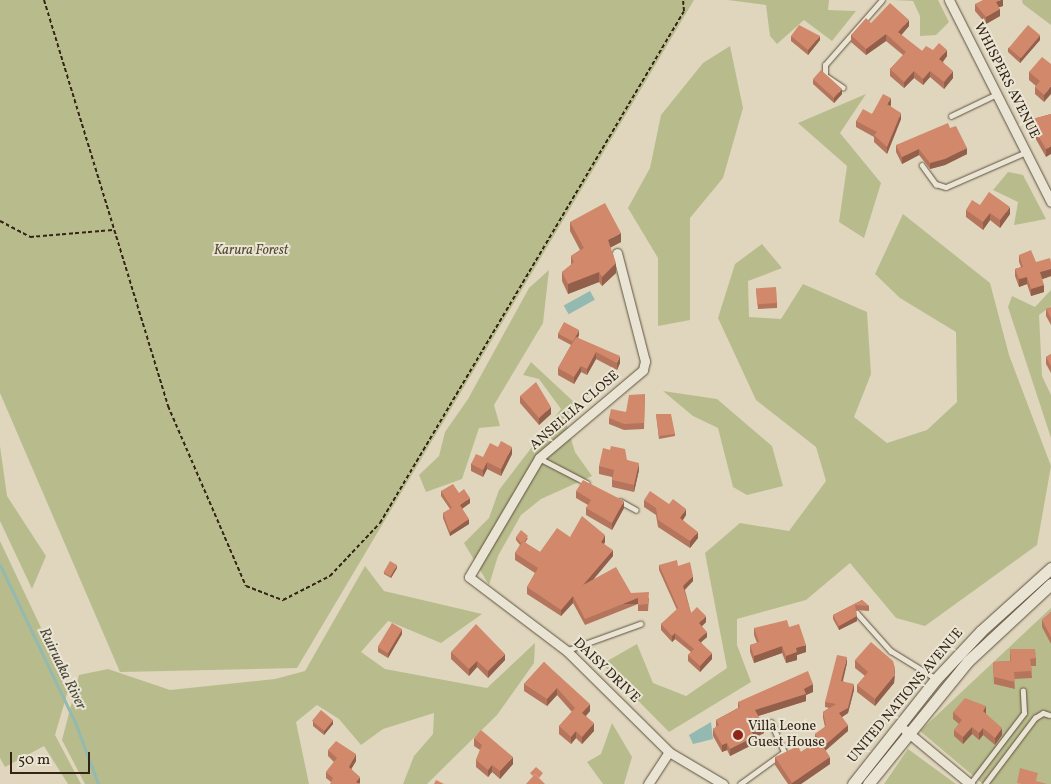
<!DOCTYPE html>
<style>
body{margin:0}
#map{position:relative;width:1051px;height:784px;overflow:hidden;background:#dfd6bd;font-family:Vollkorn,serif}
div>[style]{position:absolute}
.green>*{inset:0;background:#b8bc8d}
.water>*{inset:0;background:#93b9b0;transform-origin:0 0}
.stream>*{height:3px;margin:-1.5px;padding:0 1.5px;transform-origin:1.5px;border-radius:1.5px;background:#93b9b0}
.path>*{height:2px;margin-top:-1px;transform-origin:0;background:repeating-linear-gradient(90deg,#342414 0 4px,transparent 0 6.5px)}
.roads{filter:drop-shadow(0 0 1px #5f503e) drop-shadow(0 0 1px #5f503e)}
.service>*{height:4.5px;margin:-2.25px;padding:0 2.25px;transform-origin:2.25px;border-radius:2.25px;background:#eae4d4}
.minor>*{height:9px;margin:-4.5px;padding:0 4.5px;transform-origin:4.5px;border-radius:4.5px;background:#eae4d4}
.tertiary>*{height:11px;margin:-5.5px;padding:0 5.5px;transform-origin:5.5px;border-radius:5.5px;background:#eae4d4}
.wall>*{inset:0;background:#b4755c}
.shaded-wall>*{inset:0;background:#925f4b;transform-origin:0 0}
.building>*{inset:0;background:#d1886b;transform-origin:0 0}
.dots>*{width:14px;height:14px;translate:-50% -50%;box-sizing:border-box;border:2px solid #eae4d4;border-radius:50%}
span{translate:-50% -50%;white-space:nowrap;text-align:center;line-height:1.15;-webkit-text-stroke:4px #eae4d4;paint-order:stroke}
.street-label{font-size:14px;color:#342414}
.park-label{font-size:14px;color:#554a32;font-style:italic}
.poi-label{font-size:14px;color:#342414}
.left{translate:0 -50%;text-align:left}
.water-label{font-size:15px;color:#4c493b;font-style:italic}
.scale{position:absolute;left:10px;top:752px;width:80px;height:22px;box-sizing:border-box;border:2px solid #342414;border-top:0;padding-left:6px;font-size:15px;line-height:18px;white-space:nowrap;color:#342414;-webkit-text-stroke:4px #eae4d4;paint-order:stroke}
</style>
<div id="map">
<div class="green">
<i style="clip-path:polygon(0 0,694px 0,297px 668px,120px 672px,0 393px)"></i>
<i style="clip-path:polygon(728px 0,829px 0,828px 10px,856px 11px,832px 41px,804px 20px,777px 44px,770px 36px,766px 5px)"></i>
<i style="clip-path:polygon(894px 0,938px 0,949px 22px,936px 35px,920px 36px,920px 16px,913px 1px)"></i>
<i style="clip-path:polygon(1022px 0,1051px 0,1051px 25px,1023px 4px)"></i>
<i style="clip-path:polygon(730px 46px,743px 108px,723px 178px,690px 218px,690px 320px,658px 326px,658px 258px,628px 208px,650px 168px,661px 115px,703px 63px)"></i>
<i style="clip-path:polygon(866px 94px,840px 133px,881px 183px,864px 238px,839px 222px,847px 166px,798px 123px)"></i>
<i style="clip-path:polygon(1008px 172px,1023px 175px,1046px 219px,1014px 225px,1018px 202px,993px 190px)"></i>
<i style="clip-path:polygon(903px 214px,990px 283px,1009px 355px,1051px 466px,1037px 545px,925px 626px,896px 618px,850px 563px,806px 600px,737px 619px,737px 645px,751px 682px,669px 732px,602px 664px,637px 644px,653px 683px,686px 696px,727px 668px,705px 553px,740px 523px,789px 531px,826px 481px,816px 447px,756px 400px,718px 318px,735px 264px,762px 244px,782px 268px,748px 281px,749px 317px,781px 319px,803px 284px,867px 312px,871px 374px,854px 417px,887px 443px,927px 430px,957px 402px,956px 332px,900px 298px,875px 274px)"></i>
<i style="clip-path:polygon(549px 270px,543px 323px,494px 405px,500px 426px,479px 428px,462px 479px,426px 492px,419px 475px,439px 456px,445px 432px,468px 399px,529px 288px)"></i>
<i style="clip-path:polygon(1051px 290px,1051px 306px,1039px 315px,1042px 376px,1051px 395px,1051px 438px,1008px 307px,1012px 296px,1035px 307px)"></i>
<i style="clip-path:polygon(531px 362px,575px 403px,565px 419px,575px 452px,592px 476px,541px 499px,521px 515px,498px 556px,489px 585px,464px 543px,489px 518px,499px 490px,561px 409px,539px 379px,523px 375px)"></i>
<i style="clip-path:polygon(663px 391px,717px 399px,772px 446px,783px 486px,747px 495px,733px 487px,718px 428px,693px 416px)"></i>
<i style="clip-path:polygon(0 446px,7px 496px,46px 556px,32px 589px,0 521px)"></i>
<i style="clip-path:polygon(0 541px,69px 687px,55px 735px,81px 784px,68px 784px,44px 746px,5px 767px,0 758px)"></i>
<i style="clip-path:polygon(365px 566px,384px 591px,482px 614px,441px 643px,388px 621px,361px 652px,385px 669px,487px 688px,535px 643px,534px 663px,497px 715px,427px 784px,403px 784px,414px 756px,433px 734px,434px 713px,383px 729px,361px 745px,339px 719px,317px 705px,296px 722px,309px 784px,85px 784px,62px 740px,79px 675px,108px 669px,170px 690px,275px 679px,305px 671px)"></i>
<i style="clip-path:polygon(1051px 608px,1051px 784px,983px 784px,920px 731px)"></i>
<i style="clip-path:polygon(612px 723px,632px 757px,624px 784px,603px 784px,587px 762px,601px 754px)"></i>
<i style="clip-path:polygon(908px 749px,956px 784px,884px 784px)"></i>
</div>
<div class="water">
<i style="left:590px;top:291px;width:10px;height:30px;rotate:61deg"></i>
<i style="clip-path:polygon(711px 722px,713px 739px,693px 744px,689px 735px)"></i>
</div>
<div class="stream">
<i style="left:0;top:565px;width:174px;rotate:64.5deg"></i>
<i style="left:75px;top:722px;width:66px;rotate:69.6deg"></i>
</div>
<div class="path">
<i style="left:44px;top:0;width:425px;rotate:73deg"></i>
<i style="left:168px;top:406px;width:196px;rotate:66.6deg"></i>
<i style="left:246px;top:586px;width:40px;rotate:21deg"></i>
<i style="left:283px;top:600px;width:53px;rotate:-27.1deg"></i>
<i style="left:330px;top:576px;width:73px;rotate:-46.7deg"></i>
<i style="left:380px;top:523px;width:595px;rotate:-59.3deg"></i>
<i style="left:684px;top:11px;width:11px;rotate:-95deg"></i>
<i style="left:0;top:221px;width:34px;rotate:28deg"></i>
<i style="left:30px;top:237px;width:83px;rotate:-4.8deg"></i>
</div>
<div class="roads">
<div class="service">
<i style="left:843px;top:88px;width:22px;rotate:-146deg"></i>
<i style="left:825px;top:76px;width:11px;rotate:-90deg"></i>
<i style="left:825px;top:65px;width:86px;rotate:-48.8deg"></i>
<i style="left:951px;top:116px;width:51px;rotate:-25.6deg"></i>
<i style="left:922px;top:165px;width:24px;rotate:54deg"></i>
<i style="left:936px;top:184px;width:10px;rotate:17deg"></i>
<i style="left:946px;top:187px;width:87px;rotate:-23.6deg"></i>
<i style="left:539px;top:458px;width:54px;rotate:27.5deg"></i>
<i style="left:620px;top:501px;width:18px;rotate:29deg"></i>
<i style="left:857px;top:613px;width:51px;rotate:48.2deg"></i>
<i style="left:891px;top:651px;width:52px;rotate:31.5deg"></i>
<i style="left:568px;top:650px;width:77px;rotate:-19.9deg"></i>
<i style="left:740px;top:784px;width:54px;rotate:-36deg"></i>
<i style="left:784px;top:752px;width:32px;rotate:-114deg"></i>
<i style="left:970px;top:784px;width:89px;rotate:-52.7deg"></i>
<i style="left:1024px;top:713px;width:22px;rotate:-93deg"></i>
<i style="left:985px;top:784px;width:83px;rotate:-52.9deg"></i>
<i style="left:1035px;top:718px;width:9px;rotate:-32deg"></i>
<i style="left:1043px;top:713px;width:6px;rotate:18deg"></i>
</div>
<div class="minor">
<i style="left:949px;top:0;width:226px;rotate:63.2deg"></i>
<i style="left:617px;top:253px;width:112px;rotate:75.5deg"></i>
<i style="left:645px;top:361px;width:9px;rotate:103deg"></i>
<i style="left:643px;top:370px;width:136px;rotate:139.8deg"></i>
<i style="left:539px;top:458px;width:138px;rotate:120.5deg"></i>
<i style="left:469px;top:577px;width:123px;rotate:37.1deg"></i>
<i style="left:567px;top:651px;width:144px;rotate:44.7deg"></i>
<i style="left:669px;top:752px;width:63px;rotate:30.7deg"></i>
<i style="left:905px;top:730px;width:85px;rotate:39.7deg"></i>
<i style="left:648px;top:784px;width:38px;rotate:-57deg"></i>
</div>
<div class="tertiary">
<i style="left:853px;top:784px;width:134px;rotate:-51.7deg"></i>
<i style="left:936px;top:679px;width:66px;rotate:-46.8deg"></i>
<i style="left:981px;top:631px;width:94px;rotate:-42deg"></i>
<i style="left:868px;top:784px;width:159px;rotate:-50.9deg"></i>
<i style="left:968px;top:661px;width:113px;rotate:-42.9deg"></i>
</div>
</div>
<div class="wall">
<i style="clip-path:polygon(1003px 0,1003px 6px,999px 7px,1000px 16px,986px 24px,975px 11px,975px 4px)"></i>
<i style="clip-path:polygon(871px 23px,909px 26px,901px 35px,922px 51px,933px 50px,947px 56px,943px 62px,953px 78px,944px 89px,930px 77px,923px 85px,914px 78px,904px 88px,890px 76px,890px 69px,903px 55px,886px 41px,866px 55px,851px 42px,851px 35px)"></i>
<i style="clip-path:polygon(791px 36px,820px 40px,808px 55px,791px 41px)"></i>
<i style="clip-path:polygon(1040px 40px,1020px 63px,1008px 52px,1008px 48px)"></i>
<i style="clip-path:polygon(1051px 64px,1044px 102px,1035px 94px,1035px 87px,1036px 86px,1029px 80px,1029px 72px)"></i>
<i style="clip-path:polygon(813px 79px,842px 94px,834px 103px,813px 84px)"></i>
<i style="clip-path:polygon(891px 105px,890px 106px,901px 119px,887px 154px,874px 142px,874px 137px,856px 127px,856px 121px)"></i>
<i style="clip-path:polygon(1051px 114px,1046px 157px,1029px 127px,1029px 120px)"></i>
<i style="clip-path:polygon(896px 145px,967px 154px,945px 165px,930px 169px,919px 155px,902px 164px,896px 152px)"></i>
<i style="clip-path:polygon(980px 205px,1010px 214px,1000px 228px,990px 220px,983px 230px,966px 217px,966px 210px)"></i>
<i style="clip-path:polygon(570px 222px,621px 242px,610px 247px,616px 273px,602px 286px,599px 282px,568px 294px,562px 281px,562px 272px,571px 265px,571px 256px,580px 250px,570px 231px)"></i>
<i style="clip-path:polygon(1019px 255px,1036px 262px,1051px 262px,1051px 276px,1042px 279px,1044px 292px,1031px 296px,1027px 284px,1019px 287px,1015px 276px,1015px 269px,1021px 267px,1019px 262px)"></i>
<i style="clip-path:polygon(756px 288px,777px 303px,777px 308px,758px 309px)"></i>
<i style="clip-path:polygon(1051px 307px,1051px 325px,1046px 316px,1046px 309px)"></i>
<i style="clip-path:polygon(558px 333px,579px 335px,578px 338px,620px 363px,617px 370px,596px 359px,587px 375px,581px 372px,574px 384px,558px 375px,558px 368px,571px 345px,558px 338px)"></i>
<i style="clip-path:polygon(1051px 354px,1051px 373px,1046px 364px,1046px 357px)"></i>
<i style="clip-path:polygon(645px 394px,644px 429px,624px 430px,609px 424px,609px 418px,626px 412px)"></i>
<i style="clip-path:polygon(520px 396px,551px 414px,539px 425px,520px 403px)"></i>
<i style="clip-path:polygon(656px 414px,675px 434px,675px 436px,659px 439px)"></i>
<i style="clip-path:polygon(512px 454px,501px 476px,487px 469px,483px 477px,471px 471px,471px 464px,483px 457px)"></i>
<i style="clip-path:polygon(627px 460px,639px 470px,634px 492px,612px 487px,612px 477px,599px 474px,599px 466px)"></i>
<i style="clip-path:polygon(441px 491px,459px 493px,470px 503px,462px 509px,469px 524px,450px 536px,443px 518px,443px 513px,450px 509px,441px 496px)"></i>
<i style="clip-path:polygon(576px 491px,624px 508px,612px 530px,586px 515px,586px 508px,588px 505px,576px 498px)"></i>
<i style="clip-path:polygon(644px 500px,686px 515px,683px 520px,698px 538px,690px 548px,658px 527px,656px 515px,644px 507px)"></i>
<i style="clip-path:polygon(516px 537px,528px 538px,525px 543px,540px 552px,570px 537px,605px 542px,604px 544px,613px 556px,593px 579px,631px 593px,649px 598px,648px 611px,638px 611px,638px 604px,585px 625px,573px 603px,561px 616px,527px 594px,527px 587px,535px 573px,515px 560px,515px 553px,520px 545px,516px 540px)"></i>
<i style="clip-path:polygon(659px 565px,678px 566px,693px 581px,685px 590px,691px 613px,706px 622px,702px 626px,707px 637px,701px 642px,712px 659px,700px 672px,688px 661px,688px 655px,691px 652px,675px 639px,672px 642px,661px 630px,661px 624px,677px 610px,659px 570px)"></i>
<i style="clip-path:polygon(397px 568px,391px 578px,384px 574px,384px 572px)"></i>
<i style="clip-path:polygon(862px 600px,869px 606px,869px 611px,856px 610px,857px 621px,839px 630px,833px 619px,833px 615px)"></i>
<i style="clip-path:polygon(1051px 612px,1051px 644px,1042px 627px,1042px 620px)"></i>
<i style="clip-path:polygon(789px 627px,806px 652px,797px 655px,797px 660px,786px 663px,782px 653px,754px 663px,750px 652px,750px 645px,757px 643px,754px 635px,754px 628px)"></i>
<i style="clip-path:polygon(402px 634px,388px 658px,378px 652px,378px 647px)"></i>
<i style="clip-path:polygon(1010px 649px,1036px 658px,1036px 666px,1031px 666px,1032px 678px,1014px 679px,1015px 689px,994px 684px,993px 662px,1010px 661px)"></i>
<i style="clip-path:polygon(451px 652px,505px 660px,488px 678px,477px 667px,469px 676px,451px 659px)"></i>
<i style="clip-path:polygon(855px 660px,895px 676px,894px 683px,875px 706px,857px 692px,857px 685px,865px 676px,855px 668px)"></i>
<i style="clip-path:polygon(544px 662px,590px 711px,586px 716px,594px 731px,582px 744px,576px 738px,571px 744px,559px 734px,559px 726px,572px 712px,557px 695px,547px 706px,524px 691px,524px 684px)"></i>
<i style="clip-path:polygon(847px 663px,843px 681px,854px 690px,848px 713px,842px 717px,848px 731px,825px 750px,830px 764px,801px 784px,788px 784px,775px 765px,775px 757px,801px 752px,817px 742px,815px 739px,815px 734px,825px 727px,823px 718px,823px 712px,829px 708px,825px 707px,825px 702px)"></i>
<i style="clip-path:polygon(813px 692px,806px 695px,806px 701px,758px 716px,764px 733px,754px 738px,754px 744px,730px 756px,727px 750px,722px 752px,713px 736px,713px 729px,716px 727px,716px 720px,738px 708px,738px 702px)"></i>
<i style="clip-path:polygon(953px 712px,986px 713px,986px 714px,1002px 735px,995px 745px,983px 735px,979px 740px,972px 734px,963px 744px,954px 736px,954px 730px,959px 724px,953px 719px)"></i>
<i style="clip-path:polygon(313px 721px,333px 724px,324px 735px,313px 726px)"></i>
<i style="clip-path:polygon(474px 738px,513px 764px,500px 779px,492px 772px,488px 777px,476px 767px,476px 760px,480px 750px,474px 746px)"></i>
<i style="clip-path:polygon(328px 750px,356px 761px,351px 769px,360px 783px,331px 782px,326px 778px,326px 772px,334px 762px,328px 756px)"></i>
</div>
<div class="shaded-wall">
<i style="clip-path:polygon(1001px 0,1003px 0,1003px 6px,996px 8px,996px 2px)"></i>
<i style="clip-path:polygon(1000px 9px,1000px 16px,986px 24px,986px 17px)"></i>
<i style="clip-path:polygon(909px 20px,909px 26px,898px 39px,898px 32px)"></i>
<i style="clip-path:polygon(886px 34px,886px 41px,866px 55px,866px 49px)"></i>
<i style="clip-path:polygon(1040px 35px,1040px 40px,1020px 63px,1020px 58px)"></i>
<i style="clip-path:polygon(820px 36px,820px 40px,808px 55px,808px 50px)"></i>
<i style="clip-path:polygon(947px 50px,947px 56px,939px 66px,939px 59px)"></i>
<i style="clip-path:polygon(914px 71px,914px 78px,904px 88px,904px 82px)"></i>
<i style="clip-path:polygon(930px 71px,930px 77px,923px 85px,923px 79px)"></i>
<i style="clip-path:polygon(953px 71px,953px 78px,944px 89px,944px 82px)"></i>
<i style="clip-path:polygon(1051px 86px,1051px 94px,1044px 102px,1044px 95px)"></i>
<i style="clip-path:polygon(842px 89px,842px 94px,834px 103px,834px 98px)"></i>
<i style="clip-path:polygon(891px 98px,891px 105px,887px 111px,887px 104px)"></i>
<i style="clip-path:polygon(901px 113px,901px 119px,887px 154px,887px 147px)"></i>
<i style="clip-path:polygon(1051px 146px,1051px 154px,1046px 157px,1046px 149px)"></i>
<i style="clip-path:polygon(967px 148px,967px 154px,945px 165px,930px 169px,930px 163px)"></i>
<i style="clip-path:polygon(919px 149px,919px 155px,902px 164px,902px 157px)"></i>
<i style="clip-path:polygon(1010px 207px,1010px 214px,1000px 228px,1000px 220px)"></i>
<i style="clip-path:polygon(990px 213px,990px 220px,983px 230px,983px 222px)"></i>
<i style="clip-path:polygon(621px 233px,621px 242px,608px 249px,608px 240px)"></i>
<i style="clip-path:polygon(616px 263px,616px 273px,602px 286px,602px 277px)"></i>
<i style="clip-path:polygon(1051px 269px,1051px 276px,1040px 280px,1040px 272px)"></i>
<i style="clip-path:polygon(599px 272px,599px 282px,568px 294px,568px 284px)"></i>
<i style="clip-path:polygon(1027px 277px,1027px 284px,1019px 287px,1019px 279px)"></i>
<i style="clip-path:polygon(1044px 285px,1044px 292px,1031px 296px,1031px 289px)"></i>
<i style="clip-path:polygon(579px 330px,579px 335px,573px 346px,573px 342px)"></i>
<i style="clip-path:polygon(596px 352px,596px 359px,587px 375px,587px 369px)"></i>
<i style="clip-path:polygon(620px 356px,620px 363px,617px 370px,617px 363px)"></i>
<i style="clip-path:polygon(581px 366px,581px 372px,574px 384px,574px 377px)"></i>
<i style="clip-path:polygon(551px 407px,551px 414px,539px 425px,539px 418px)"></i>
<i style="clip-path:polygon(512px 447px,512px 454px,501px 476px,501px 469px)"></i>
<i style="clip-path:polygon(487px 462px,487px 469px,483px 477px,483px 470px)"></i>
<i style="clip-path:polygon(639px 463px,639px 470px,634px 492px,634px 485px)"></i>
<i style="clip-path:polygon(470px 498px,470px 503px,460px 510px,460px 505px)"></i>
<i style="clip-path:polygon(624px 501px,624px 508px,612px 530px,612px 523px)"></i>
<i style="clip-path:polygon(686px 509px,686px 515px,680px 524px,680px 518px)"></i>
<i style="clip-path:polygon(469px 519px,469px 524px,450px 536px,450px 532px)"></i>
<i style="clip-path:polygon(698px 532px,698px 538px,690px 548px,690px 541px)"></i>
<i style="clip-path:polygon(605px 535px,605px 542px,601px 549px,601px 542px)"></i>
<i style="clip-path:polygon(613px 550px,613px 556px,583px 592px,583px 585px)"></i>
<i style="clip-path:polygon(397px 565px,397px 568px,391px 578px,391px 576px)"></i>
<i style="clip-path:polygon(693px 576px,693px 581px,683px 591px,683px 586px)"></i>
<i style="clip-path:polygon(573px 596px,573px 603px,561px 616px,561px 610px)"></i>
<i style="left:638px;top:598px;width:6px;height:57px;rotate:90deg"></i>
<i style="clip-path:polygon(706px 616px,706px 622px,699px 629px,699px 623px)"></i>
<i style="clip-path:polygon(857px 616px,857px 621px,839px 630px,839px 626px)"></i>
<i style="clip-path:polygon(402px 629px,402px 634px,388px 658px,388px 653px)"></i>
<i style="clip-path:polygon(707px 632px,707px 637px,698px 645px,698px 640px)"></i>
<i style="clip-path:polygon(675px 633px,675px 639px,672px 642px,672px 636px)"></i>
<i style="clip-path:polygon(806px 645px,806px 652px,797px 655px,797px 660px,786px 663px,786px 656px,796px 648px)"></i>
<i style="clip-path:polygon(782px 646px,782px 653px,754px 663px,754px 656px)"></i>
<i style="clip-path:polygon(712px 653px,712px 659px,700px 672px,700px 666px)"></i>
<i style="clip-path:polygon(505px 654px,505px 660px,488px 678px,488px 671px)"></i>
<i style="clip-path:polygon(847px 657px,847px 663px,841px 687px,841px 681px)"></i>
<i style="clip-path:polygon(477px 661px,477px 667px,469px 676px,469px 669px)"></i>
<i style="clip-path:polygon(895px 668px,894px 683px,875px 706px,875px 699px)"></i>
<i style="clip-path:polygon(813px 684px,813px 692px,806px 695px,806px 701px,755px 717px,755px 710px)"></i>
<i style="clip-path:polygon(854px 684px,854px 690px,848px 713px,839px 719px,839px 713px)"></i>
<i style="clip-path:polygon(557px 688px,557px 695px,547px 706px,547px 699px)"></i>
<i style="clip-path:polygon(590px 704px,590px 711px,582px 720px,582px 713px)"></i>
<i style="clip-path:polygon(986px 706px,986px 713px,983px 718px,983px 711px)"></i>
<i style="clip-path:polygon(333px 720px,333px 724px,324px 735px,324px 730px)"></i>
<i style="clip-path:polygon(594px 723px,594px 731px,582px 744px,582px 737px)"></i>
<i style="clip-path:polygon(848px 725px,848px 731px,824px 752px,824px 746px)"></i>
<i style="clip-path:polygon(764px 726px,764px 733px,754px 738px,754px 744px,730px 756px,730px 749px,752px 732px)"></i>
<i style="clip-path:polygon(972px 727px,972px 734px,963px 744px,963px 737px)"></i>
<i style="clip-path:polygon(983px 728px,983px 735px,979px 740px,979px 733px)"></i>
<i style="clip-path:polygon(1002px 728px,1002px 735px,995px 745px,995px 738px)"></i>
<i style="clip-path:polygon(576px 731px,576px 738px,571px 744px,571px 737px)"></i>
<i style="clip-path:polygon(727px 743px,727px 750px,722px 752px,722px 745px)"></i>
<i style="clip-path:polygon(356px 754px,356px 761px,349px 773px,349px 767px)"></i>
<i style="clip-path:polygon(513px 757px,513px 764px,500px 779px,500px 771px)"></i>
<i style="clip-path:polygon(830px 757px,830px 764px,801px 784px,792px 784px,792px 783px)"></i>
<i style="clip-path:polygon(492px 765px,492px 772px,488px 777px,488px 770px)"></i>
<i style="clip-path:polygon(360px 777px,360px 783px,359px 784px,356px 782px)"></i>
</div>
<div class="building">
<i style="clip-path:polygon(983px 0,1001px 0,996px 2px,1000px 9px,986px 17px,975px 4px)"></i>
<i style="clip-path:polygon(890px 3px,909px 20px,898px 32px,922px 51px,926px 46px,933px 50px,939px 43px,947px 50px,939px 59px,953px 71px,944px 82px,930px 71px,923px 79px,914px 71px,904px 82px,890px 69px,906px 52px,886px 34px,866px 49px,851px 35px,866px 18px,871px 23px)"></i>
<i style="clip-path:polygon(799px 25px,820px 36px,808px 50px,791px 36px)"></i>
<i style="left:1028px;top:25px;width:16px;height:30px;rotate:40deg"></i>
<i style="clip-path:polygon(1042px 57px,1051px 64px,1051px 86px,1044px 95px,1035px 87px,1040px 81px,1029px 72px)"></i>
<i style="left:821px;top:70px;width:28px;height:12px;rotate:42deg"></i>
<i style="clip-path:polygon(883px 94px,891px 98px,887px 104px,901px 113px,887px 147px,874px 135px,877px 132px,856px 121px,863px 109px,872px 114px)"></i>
<i style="clip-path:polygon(1051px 114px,1051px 146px,1046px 149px,1029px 120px)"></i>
<i style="clip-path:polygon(948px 123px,950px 128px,956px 126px,967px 148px,945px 159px,930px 163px,919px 149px,902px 157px,896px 145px)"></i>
<i style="clip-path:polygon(989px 192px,1010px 207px,1000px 220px,990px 213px,983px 222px,966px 210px,972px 200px,980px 205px)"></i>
<i style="clip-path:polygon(605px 203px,621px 233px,608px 240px,616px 263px,602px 277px,599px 272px,568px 284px,562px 272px,574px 262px,571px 256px,584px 248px,570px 222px)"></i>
<i style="clip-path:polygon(1031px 250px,1036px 262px,1050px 258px,1051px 262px,1051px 269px,1040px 272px,1044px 285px,1031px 289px,1027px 277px,1019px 279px,1015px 269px,1023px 267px,1019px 255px)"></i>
<i style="left:776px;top:287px;width:16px;height:20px;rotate:86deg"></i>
<i style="clip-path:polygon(1051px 307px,1051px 318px,1046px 309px)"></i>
<i style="left:564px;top:322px;width:17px;height:13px;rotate:28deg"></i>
<i style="clip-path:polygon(576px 337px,620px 356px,617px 363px,596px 352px,587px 369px,581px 366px,574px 377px,558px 368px)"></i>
<i style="clip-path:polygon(1051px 354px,1051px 366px,1046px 357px)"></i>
<i style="clip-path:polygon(536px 382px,551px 407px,539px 418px,520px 396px)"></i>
<i style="clip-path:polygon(645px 394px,644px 423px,624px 424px,609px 418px,611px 409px,626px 412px,629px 395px)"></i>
<i style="clip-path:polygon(656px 414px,671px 414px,675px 434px,659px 436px)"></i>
<i style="clip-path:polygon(501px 441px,512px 447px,501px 469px,487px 462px,483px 470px,471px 464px,476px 454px,483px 457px,490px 443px,498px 447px)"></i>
<i style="clip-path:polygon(611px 446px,625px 449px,627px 460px,639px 463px,634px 485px,612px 480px,614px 470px,599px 466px,603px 448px,610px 450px)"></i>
<i style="clip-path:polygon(583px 480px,624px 501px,612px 523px,586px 508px,591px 500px,576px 491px)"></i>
<i style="clip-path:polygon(453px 484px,459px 493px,464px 489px,470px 498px,460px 505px,469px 519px,450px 532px,443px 513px,452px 508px,441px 491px)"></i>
<i style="clip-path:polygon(650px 491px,669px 504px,673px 499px,686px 509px,680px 518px,698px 532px,690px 541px,658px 520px,656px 508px,644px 500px)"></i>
<i style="clip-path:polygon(582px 516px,605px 535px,601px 542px,613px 550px,583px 585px,616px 567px,631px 593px,649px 592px,648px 604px,638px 605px,638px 598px,585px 619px,573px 596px,561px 610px,527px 587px,538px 568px,515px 553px,523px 541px,540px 552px,557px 528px,570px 537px)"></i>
<i style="clip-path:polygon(521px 530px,528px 536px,524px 542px,523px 541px,521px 543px,516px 537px)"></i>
<i style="clip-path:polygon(677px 560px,678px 566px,690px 562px,693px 576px,683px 586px,691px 613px,697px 607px,706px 616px,699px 623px,707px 632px,698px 640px,712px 653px,700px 666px,688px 655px,694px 649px,675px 633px,672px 636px,661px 624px,678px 608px,659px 565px)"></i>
<i style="left:390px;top:561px;width:8px;height:13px;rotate:30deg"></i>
<i style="clip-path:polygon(862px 600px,869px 606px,855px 605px,857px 616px,839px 626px,833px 615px)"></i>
<i style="clip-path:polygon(1051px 612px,1051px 637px,1042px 620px)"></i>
<i style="clip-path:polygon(787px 620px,789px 627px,799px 624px,806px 645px,796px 648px,797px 652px,786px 656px,782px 646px,754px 656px,750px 645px,759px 642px,754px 628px)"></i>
<i style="left:392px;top:623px;width:12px;height:28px;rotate:31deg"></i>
<i style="clip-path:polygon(476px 624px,505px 654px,488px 671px,477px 661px,469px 669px,451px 652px)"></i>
<i style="clip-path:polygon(871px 642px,893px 661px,895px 668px,894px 676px,875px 699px,857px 685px,868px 672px,855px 660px)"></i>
<i style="clip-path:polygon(1010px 649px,1035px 649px,1036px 658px,1030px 659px,1032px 671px,1014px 672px,1015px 682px,994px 677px,993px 662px,1011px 661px)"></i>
<i style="clip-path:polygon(837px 655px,847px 657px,841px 681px,854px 684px,848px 708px,839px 713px,848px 725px,824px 746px,815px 734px,826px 726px,823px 712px,836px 704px,825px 702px)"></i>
<i style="clip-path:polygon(544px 662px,590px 704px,582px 713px,594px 723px,582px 737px,576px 731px,571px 737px,559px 726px,575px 708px,557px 688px,547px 699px,524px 684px)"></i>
<i style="clip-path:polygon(808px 671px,813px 684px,804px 689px,806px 694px,755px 710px,764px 726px,752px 732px,754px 737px,730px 749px,727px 743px,722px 745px,713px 729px,719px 725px,716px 720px,740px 707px,738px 702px)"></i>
<i style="clip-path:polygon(965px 698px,986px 706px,983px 711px,1002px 728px,995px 738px,983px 728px,979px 733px,972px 727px,963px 737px,954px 730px,962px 720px,953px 712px)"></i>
<i style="left:321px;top:710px;width:16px;height:14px;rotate:40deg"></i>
<i style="clip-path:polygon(481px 730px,513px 757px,500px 771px,492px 765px,488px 770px,476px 760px,482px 745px,474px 738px)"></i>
<i style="clip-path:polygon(819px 740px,830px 757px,792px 783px,775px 757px,798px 746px,801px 752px)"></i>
<i style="clip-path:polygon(336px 741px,356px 754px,349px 767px,360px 777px,356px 782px,359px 784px,330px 784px,333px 778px,326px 772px,337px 758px,328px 750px)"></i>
<i style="clip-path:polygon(536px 767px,543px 773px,539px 778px,535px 774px,533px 776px,530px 773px)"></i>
<i style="clip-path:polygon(1020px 768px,1038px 773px,1035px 784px,1022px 784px,1017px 783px)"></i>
<i style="clip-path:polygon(535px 774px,545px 784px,526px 784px)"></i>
<i style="clip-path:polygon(436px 780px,444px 784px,434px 784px)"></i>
<i style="clip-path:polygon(1036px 781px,1047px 784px,1035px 784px)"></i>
</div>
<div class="dots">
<i style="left:738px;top:735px;background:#8f2418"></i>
</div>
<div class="street-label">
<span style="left:1006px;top:81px;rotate:63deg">WHISPERS AVENUE</span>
<span style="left:575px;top:411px;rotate:-41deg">ANSELLIA CLOSE</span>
<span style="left:606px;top:671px;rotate:44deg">DAISY DRIVE</span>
<span style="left:906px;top:696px;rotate:-50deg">UNITED NATIONS AVENUE</span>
</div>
<div class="park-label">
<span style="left:251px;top:251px">Karura Forest</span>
</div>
<div class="poi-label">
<span class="left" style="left:748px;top:735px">Villa Leone<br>Guest House</span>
</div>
<div class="water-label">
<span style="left:62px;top:669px;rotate:64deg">Ruiruaka River</span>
</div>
<div class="scale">50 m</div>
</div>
